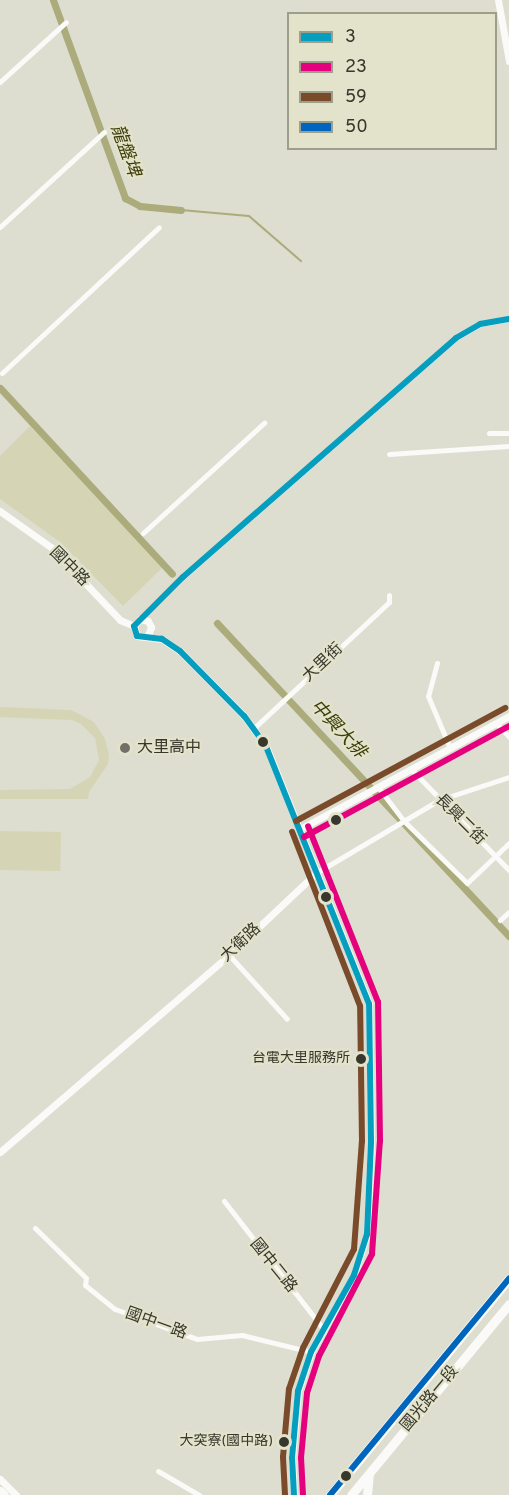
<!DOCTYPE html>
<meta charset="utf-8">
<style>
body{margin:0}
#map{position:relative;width:509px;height:1495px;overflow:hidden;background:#ddddd0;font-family:Overpass,"Noto Sans TC",sans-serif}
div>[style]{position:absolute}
.green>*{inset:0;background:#d5d5b5;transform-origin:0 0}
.stream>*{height:2px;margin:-1px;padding:0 1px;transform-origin:1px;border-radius:1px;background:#abab7b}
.canal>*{height:7px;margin:-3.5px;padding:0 3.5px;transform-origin:3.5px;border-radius:3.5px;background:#abab7b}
.minor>*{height:5px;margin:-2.5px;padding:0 2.5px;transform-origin:2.5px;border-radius:2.5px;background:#fafaf8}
.tertiary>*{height:7px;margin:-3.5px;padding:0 3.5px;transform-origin:3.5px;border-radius:3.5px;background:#fafaf8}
.primary>*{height:9px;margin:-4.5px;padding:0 4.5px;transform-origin:4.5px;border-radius:4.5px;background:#fafaf8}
.trunk>*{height:9px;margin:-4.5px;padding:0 4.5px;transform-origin:4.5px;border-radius:4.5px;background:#fafaf8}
.bus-1>*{height:6px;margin:-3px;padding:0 3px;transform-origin:3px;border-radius:3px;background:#069ebe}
.bus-2>*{height:6px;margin:-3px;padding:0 3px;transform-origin:3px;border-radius:3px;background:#e5007d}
.bus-3>*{height:6px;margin:-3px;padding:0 3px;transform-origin:3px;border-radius:3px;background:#7a4b2a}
.bus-4>*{height:6px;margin:-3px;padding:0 3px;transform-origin:3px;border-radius:3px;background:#0065bd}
.dots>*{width:16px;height:16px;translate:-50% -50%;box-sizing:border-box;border:3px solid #e2e3ca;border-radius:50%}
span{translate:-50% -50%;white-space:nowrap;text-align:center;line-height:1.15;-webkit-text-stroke:4.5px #e2e3ca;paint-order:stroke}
.bus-label{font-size:14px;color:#37372e}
.right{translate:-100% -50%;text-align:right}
.street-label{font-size:16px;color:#37372e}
.poi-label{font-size:16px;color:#37372e}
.left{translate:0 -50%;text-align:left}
.water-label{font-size:18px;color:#3d3c08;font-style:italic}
.legend{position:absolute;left:287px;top:12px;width:210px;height:138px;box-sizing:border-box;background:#e2e3ca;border:2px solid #9e9e8c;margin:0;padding:8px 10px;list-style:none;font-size:18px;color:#37372e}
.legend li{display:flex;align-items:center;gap:12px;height:30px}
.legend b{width:30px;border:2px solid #9e9e8c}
</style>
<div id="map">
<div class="green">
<i style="clip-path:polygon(30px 426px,164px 566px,123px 606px,60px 542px,0 499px,0 456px)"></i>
<i style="clip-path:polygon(0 707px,71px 710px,94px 722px,105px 739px,109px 754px,108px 764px,89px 792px,88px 799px,0 799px,0 790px,70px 789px,90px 777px,99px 760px,95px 738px,81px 724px,72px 720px,0 717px)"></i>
<i style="left:0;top:831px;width:61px;height:39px;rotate:1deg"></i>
</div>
<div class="stream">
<i style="left:181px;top:210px;width:68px;rotate:5deg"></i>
<i style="left:249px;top:216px;width:69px;rotate:40.9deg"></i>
</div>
<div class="canal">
<i style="left:53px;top:0;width:211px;rotate:70deg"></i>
<i style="left:125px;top:198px;width:17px;rotate:28deg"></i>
<i style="left:140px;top:206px;width:41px;rotate:5.6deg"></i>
<i style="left:0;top:388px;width:253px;rotate:47.2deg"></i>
<i style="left:217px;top:623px;width:428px;rotate:47deg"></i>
</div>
<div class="minor">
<i style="left:0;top:82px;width:89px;rotate:-42.3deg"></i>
<i style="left:0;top:227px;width:141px;rotate:-42.4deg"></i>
<i style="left:2px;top:373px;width:214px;rotate:-42.9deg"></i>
<i style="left:489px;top:433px;width:20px"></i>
<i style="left:389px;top:454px;width:120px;rotate:-3.8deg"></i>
<i style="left:143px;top:533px;width:164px;rotate:-42.3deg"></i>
<i style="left:140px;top:619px;width:60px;rotate:-44.3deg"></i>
<i style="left:183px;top:577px;width:363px;rotate:-41.2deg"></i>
<i style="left:456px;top:338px;width:28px;rotate:-30deg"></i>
<i style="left:480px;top:324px;width:29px;rotate:-10deg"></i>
<i style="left:437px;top:663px;width:34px;rotate:105deg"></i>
<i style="left:428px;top:696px;width:56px;rotate:67.1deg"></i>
<i style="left:497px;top:724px;width:18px;rotate:47deg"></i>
<i style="left:253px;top:729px;width:186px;rotate:-43deg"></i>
<i style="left:389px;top:602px;width:7px;rotate:-90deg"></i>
<i style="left:411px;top:769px;width:141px;rotate:45.9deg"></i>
<i style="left:378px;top:787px;width:43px;rotate:52.6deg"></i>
<i style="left:404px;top:821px;width:88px;rotate:44.5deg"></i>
<i style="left:467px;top:883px;width:58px;rotate:-43.6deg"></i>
<i style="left:316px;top:873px;width:143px;rotate:-30.7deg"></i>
<i style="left:439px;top:800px;width:74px;rotate:-18.2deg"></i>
<i style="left:500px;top:920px;width:12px;rotate:-42deg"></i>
<i style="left:229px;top:955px;width:86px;rotate:47.8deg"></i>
<i style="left:224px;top:1201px;width:163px;rotate:52.2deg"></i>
<i style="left:35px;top:1228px;width:71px;rotate:44.4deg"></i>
<i style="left:86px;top:1278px;width:7px;rotate:98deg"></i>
<i style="left:85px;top:1285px;width:38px;rotate:39deg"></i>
<i style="left:115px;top:1309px;width:87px;rotate:20.1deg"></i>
<i style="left:197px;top:1339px;width:45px;rotate:-5.1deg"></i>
<i style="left:242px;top:1335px;width:71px;rotate:13.8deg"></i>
<i style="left:158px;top:1471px;width:48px;rotate:30.3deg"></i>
</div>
<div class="tertiary">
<i style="left:498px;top:0;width:62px;rotate:79.8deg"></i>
<i style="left:0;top:511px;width:64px;rotate:35.4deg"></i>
<i style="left:52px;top:548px;width:99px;rotate:46.6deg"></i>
<i style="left:120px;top:620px;width:15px;rotate:23deg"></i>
<i style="left:134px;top:626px;width:10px;rotate:73deg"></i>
<i style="left:137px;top:636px;width:25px;rotate:7deg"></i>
<i style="left:162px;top:639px;width:22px;rotate:34deg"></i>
<i style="left:180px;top:651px;width:91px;rotate:45.4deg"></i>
<i style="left:244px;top:716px;width:37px;rotate:54deg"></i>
<i style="left:266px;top:746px;width:278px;rotate:68.2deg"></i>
<i style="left:369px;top:1004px;width:137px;rotate:89.2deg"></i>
<i style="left:371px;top:1141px;width:93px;rotate:92.5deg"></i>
<i style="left:367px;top:1234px;width:43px;rotate:107.6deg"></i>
<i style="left:354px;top:1275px;width:88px;rotate:119.2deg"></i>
<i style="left:311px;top:1352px;width:41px;rotate:108.4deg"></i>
<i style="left:298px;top:1391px;width:67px;rotate:95.1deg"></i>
<i style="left:292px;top:1458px;width:37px;rotate:87deg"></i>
<i style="left:134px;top:626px;width:9px;rotate:-49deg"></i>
<i style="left:140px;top:619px;width:8px;rotate:14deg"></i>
<i style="left:148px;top:621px;width:7px;rotate:63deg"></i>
<i style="left:151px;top:627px;width:9px;rotate:111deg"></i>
<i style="left:300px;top:829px;width:238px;rotate:-28.4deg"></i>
<i style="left:0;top:1152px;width:302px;rotate:-40.7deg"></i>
<i style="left:229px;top:955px;width:118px;rotate:-43.3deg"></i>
<i style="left:0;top:1479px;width:23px;rotate:45deg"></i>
</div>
<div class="primary">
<i style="left:330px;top:1495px;width:281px;rotate:-50.4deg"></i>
<i style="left:351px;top:1495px;width:248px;rotate:-50.4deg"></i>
<i style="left:367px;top:1495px;width:21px;rotate:-85deg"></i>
</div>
<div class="trunk">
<i style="left:0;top:1491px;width:6px;rotate:45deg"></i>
</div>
<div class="bus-1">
<i style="left:294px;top:1495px;width:37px;rotate:-93deg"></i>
<i style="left:292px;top:1458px;width:67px;rotate:-84.9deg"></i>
<i style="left:298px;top:1391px;width:41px;rotate:-71.6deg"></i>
<i style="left:311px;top:1352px;width:88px;rotate:-60.8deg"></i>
<i style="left:354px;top:1275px;width:43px;rotate:-72.4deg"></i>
<i style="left:367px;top:1234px;width:93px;rotate:-87.5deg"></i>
<i style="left:371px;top:1141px;width:137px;rotate:-90.8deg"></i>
<i style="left:369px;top:1004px;width:278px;rotate:-111.8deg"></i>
<i style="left:266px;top:746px;width:37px;rotate:-126deg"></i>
<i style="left:244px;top:716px;width:91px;rotate:-134.6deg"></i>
<i style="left:180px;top:651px;width:22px;rotate:-146deg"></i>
<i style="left:162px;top:639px;width:25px;rotate:-173deg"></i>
<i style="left:137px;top:636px;width:10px;rotate:-107deg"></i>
<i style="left:134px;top:626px;width:69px;rotate:-45deg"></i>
<i style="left:183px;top:577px;width:363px;rotate:-41.2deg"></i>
<i style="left:456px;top:338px;width:28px;rotate:-30deg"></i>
<i style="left:480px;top:324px;width:29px;rotate:-10deg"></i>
</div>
<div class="bus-2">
<i style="left:304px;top:837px;width:233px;rotate:-28.4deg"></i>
<i style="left:303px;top:1495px;width:37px;rotate:-93deg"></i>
<i style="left:301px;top:1458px;width:65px;rotate:-84.7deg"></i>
<i style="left:307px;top:1393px;width:39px;rotate:-72deg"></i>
<i style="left:319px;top:1356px;width:115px;rotate:-62.5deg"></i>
<i style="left:372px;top:1254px;width:113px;rotate:-86deg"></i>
<i style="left:380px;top:1141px;width:139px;rotate:-90.8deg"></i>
<i style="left:378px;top:1002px;width:189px;rotate:-111.7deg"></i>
</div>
<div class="bus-3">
<i style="left:296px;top:821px;width:238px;rotate:-28.4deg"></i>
<i style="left:285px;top:1495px;width:38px;rotate:-93deg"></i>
<i style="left:283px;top:1457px;width:68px;rotate:-85deg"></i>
<i style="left:289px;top:1389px;width:43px;rotate:-71.1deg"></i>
<i style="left:303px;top:1348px;width:111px;rotate:-62.7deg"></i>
<i style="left:354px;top:1249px;width:108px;rotate:-85.8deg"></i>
<i style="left:362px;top:1141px;width:135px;rotate:-90.8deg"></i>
<i style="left:360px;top:1006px;width:187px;rotate:-111.3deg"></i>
</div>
<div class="bus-4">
<i style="left:330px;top:1495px;width:281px;rotate:-50.4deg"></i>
</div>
<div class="dots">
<i style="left:263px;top:742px;background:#37372e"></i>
<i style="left:125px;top:748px;background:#717167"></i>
<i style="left:336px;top:820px;background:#37372e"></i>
<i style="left:326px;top:897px;background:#37372e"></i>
<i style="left:361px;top:1059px;background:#37372e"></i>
<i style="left:284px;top:1442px;background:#37372e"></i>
<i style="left:346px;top:1476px;background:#37372e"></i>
</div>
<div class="bus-label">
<span class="right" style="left:350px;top:1059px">台電大里服務所</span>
<span class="right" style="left:273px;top:1442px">大突寮(國中路)</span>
</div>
<div class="street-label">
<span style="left:69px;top:567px;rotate:45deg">國中路</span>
<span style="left:323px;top:663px;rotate:-43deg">大里街</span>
<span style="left:460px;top:820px;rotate:45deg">長興二街</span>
<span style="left:241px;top:943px;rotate:-43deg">大衛路</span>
<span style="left:273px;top:1266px;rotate:51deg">國中二路</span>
<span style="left:156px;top:1324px;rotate:20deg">國中一路</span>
<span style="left:430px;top:1399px;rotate:-50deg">國光路一段</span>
</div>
<div class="poi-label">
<span class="left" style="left:137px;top:748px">大里高中</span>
</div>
<div class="water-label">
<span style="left:124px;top:151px;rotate:70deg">龍盤埤</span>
<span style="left:337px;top:730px;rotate:47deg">中興大排</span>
</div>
<ul class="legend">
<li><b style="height:8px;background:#069ebe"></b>3</li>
<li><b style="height:8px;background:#e5007d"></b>23</li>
<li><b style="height:8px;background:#7a4b2a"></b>59</li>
<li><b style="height:8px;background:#0065bd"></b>50</li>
</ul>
</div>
